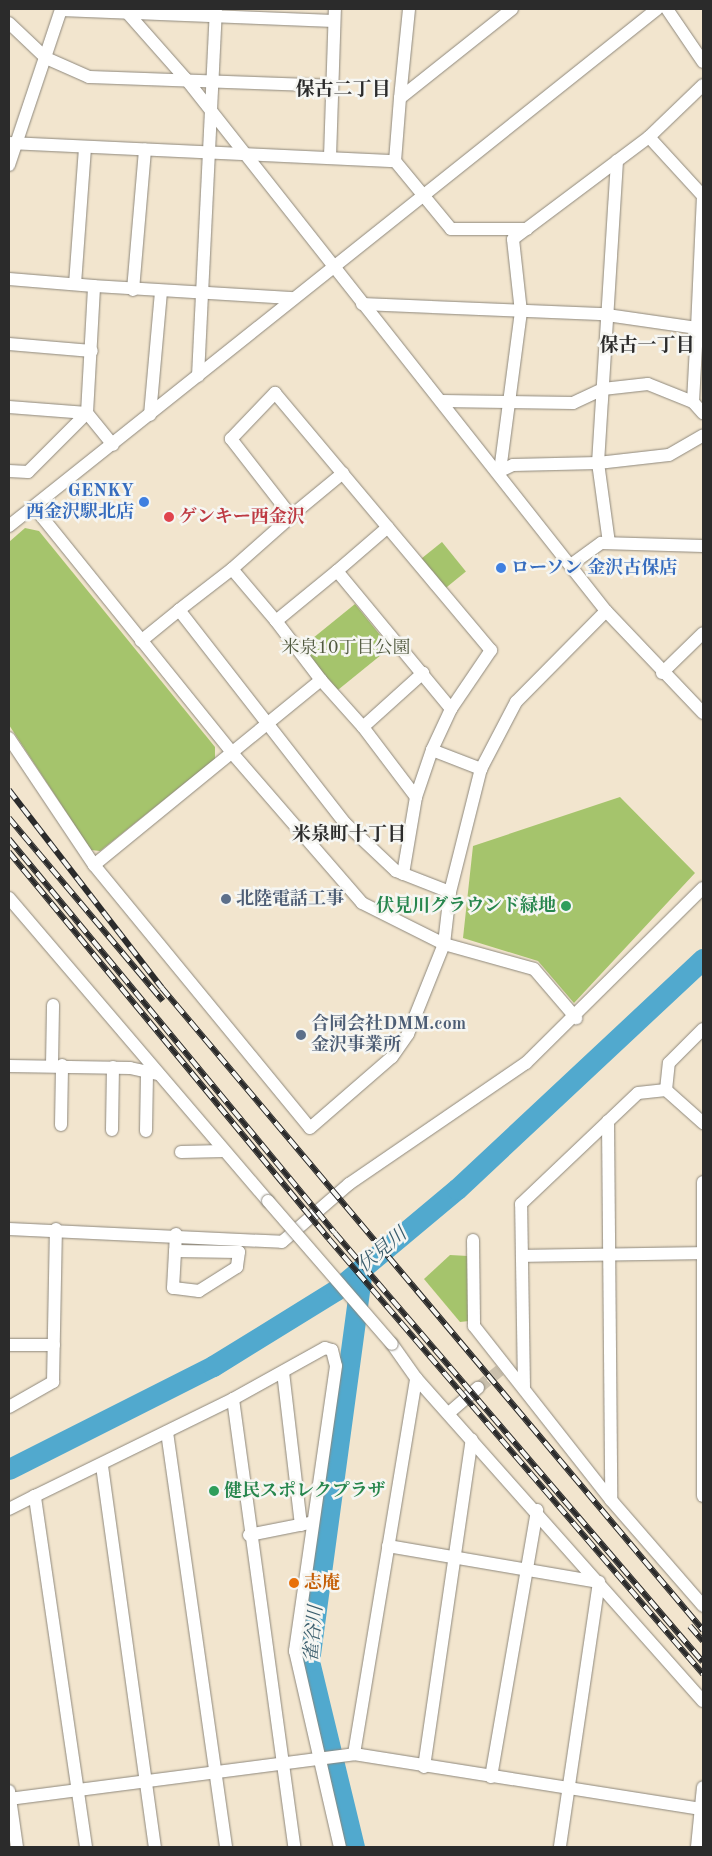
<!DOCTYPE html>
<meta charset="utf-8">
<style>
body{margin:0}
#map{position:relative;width:712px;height:1856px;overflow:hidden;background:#f2e5ce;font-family:"Old Standard TT","Noto Serif JP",serif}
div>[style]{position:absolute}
.green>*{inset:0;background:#a5c46c;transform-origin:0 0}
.river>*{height:21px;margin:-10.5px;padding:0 10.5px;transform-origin:10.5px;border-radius:10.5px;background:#51a9ce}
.minor-tunnel>*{height:12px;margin-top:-6px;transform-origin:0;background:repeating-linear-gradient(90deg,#cac0ad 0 12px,transparent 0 18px)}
.roads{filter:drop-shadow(0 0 1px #8e887c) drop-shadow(0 0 1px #8e887c)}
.minor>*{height:12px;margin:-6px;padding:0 6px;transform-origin:6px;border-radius:6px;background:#fff}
.rail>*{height:5.5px;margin-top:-2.75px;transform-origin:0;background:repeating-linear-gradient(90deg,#f6f6f2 0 11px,#2b2b2b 0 22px);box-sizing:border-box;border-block:1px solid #2b2b2b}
.bridges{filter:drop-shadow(0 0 1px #8e887c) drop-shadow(0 0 1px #8e887c)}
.minor-bridge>*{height:12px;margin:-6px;padding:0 6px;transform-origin:6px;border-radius:6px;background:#fff}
.dots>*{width:14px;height:14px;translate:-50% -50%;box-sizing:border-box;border:2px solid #f6f6f2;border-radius:50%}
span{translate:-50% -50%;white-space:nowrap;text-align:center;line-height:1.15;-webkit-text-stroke:5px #f6f6f2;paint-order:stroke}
.shop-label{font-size:18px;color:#366cbe;font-weight:700}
.right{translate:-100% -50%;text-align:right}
.left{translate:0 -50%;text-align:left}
.health-label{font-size:18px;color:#be3a42;font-weight:700}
.park-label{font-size:18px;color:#50593e}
.service-label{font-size:18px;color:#4e5e75;font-weight:700}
.leisure-label{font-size:18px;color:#27864d;font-weight:700}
.food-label{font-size:18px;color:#c56008;font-weight:700}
.neighbourhood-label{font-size:19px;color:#2b2b2b;font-weight:700}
.water-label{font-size:19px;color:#3a5d6c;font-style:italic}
.frame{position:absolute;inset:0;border:10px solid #2b2b2b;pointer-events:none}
</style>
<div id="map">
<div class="green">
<i style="clip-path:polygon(25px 528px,39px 531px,215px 747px,215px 759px,100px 851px,91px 850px,9px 725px,9px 542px)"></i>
<i style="left:442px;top:542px;width:38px;height:28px;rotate:51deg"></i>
<i style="left:355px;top:604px;width:56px;height:69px;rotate:51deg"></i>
<i style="clip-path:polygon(620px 797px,695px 873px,574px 1003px,538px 961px,463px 938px,473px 846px)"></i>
<i style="clip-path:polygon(450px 1255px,468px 1256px,469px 1321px,460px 1322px,424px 1279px)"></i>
</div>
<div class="river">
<i style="left:9px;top:1469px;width:229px;rotate:-26.8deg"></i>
<i style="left:213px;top:1366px;width:145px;rotate:-31.7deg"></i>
<i style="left:336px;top:1290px;width:158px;rotate:-39.9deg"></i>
<i style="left:457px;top:1189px;width:337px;rotate:-43.1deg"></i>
<i style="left:354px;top:1847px;width:191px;rotate:-103.6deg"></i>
<i style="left:309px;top:1661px;width:396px;rotate:-82.3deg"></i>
</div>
<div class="minor-tunnel">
<i style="left:478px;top:1388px;width:28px;rotate:-39deg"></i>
</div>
<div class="roads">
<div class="minor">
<i style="left:124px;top:9px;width:94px;rotate:48.5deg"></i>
<i style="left:186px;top:79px;width:678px;rotate:51.71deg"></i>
<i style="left:606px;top:611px;width:141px;rotate:46.4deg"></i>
<i style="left:512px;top:9px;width:143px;rotate:141.5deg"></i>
<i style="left:400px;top:98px;width:63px;rotate:94.5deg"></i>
<i style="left:395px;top:161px;width:88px;rotate:50.5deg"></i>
<i style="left:451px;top:229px;width:76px"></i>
<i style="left:667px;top:9px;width:64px;rotate:55.8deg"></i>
<i style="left:9px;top:23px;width:51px;rotate:43.4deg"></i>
<i style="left:46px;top:58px;width:47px;rotate:23.8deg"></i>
<i style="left:89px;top:77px;width:242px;rotate:2.1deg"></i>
<i style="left:400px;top:98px;width:89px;rotate:-84.2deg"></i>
<i style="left:649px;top:137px;width:80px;rotate:47.5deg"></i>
<i style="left:10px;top:143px;width:385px;rotate:2.7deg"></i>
<i style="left:330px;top:157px;width:148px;rotate:-88.1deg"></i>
<i style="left:9px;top:165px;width:163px;rotate:-71.5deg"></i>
<i style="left:61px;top:10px;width:273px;rotate:2.3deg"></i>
<i style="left:9px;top:279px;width:85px;rotate:4.7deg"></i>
<i style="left:75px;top:284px;width:137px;rotate:-85.8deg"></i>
<i style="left:133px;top:290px;width:141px;rotate:-85.1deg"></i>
<i style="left:362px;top:304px;width:238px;rotate:2.4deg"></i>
<i style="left:600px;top:314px;width:98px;rotate:8.2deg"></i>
<i style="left:697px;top:328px;width:74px;rotate:93.1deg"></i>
<i style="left:693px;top:402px;width:15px;rotate:48deg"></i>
<i style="left:697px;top:328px;width:131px;rotate:-87.4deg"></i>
<i style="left:9px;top:344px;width:83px;rotate:4.8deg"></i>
<i style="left:198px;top:376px;width:367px;rotate:-87.2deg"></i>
<i style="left:442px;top:401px;width:131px;rotate:0.9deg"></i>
<i style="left:573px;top:403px;width:33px;rotate:-25deg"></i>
<i style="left:603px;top:389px;width:45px;rotate:-6.3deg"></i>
<i style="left:648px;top:384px;width:48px;rotate:21.8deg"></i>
<i style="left:9px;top:407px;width:78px;rotate:4.4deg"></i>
<i style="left:87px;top:413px;width:127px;rotate:-86.8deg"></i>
<i style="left:94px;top:286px;width:199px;rotate:3.5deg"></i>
<i style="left:150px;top:415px;width:124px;rotate:-84.9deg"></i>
<i style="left:9px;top:471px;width:19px;rotate:3deg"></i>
<i style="left:28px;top:472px;width:83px;rotate:-45deg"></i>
<i style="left:87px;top:413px;width:41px;rotate:50.9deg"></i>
<i style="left:500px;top:471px;width:160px;rotate:-82.5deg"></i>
<i style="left:521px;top:312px;width:73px;rotate:-96.3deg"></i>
<i style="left:513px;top:239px;width:170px;rotate:-36.9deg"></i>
<i style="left:649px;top:137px;width:75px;rotate:-43.9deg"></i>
<i style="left:500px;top:471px;width:14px;rotate:-25deg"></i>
<i style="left:513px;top:465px;width:85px;rotate:-1.3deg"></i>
<i style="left:598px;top:463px;width:71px;rotate:-6.4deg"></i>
<i style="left:669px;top:455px;width:39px;rotate:-30deg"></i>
<i style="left:343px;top:473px;width:67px;rotate:140.4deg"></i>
<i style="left:291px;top:516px;width:98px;rotate:-127.9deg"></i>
<i style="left:231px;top:439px;width:64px;rotate:-46.3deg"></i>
<i style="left:275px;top:393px;width:336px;rotate:50deg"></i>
<i style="left:491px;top:650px;width:71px;rotate:124.1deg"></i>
<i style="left:34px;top:507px;width:317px;rotate:51.1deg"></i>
<i style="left:233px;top:754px;width:197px;rotate:49.1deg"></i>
<i style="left:362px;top:903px;width:92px;rotate:26.6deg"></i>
<i style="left:444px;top:944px;width:93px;rotate:15.5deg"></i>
<i style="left:534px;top:969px;width:65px;rotate:49.4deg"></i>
<i style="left:9px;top:526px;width:829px;rotate:-38.58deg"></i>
<i style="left:609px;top:543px;width:81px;rotate:-97.8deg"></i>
<i style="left:598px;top:463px;width:303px;rotate:-86.4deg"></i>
<i style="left:572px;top:564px;width:36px;rotate:-36deg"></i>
<i style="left:601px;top:543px;width:102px;rotate:1.7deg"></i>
<i style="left:232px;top:569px;width:67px;rotate:142.3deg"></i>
<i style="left:179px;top:610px;width:270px;rotate:52.1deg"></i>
<i style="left:345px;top:823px;width:70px;rotate:43.3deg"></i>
<i style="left:396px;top:871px;width:58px;rotate:21.3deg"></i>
<i style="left:337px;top:571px;width:67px;rotate:-40.8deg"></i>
<i style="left:276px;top:621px;width:68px;rotate:-130.2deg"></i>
<i style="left:232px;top:569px;width:83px;rotate:-41.6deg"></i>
<i style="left:141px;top:641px;width:49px;rotate:-39.2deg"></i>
<i style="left:662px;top:673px;width:57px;rotate:-44.3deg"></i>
<i style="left:321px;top:680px;width:74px;rotate:-127.3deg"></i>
<i style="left:276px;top:621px;width:79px;rotate:-39.3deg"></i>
<i style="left:337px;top:571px;width:179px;rotate:50.4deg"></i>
<i style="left:451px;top:709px;width:45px;rotate:114.9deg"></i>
<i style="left:432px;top:750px;width:53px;rotate:21.2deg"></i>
<i style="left:363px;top:727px;width:88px;rotate:52.9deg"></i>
<i style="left:416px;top:797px;width:50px;rotate:-71.2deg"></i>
<i style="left:9px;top:738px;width:153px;rotate:56.2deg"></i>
<i style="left:94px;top:865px;width:340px;rotate:50.6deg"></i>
<i style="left:310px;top:1128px;width:108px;rotate:-40.9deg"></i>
<i style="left:392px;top:1057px;width:28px;rotate:-55deg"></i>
<i style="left:408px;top:1034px;width:97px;rotate:-68.2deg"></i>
<i style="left:444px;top:944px;width:52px;rotate:-83.4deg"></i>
<i style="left:450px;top:892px;width:127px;rotate:-75.9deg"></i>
<i style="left:481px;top:769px;width:76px;rotate:-62.4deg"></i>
<i style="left:516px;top:702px;width:128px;rotate:-45.3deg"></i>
<i style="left:94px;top:865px;width:293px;rotate:-39.2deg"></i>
<i style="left:321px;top:680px;width:63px;rotate:48.2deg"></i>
<i style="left:363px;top:727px;width:81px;rotate:-42deg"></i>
<i style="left:403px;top:874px;width:78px;rotate:-80.4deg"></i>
<i style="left:9px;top:898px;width:399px;rotate:49.5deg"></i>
<i style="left:52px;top:1065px;width:60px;rotate:-89deg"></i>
<i style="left:9px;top:1066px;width:121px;rotate:0.9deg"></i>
<i style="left:130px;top:1068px;width:29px;rotate:12deg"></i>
<i style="left:666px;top:1090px;width:27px;rotate:-84deg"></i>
<i style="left:669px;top:1063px;width:48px;rotate:-45deg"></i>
<i style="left:608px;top:1121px;width:379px;rotate:89.5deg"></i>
<i style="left:61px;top:1125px;width:60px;rotate:-89deg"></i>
<i style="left:112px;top:1130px;width:63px;rotate:-89.1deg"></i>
<i style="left:146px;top:1131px;width:59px;rotate:-89deg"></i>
<i style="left:181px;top:1152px;width:43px;rotate:-1.3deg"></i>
<i style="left:9px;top:1229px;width:273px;rotate:2.7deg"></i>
<i style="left:282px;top:1242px;width:89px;rotate:-40.9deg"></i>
<i style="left:349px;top:1184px;width:214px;rotate:-34.4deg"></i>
<i style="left:526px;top:1063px;width:249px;rotate:-44.7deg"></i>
<i style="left:473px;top:1240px;width:86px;rotate:89.3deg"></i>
<i style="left:474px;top:1326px;width:221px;rotate:51.8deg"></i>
<i style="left:611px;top:1500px;width:140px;rotate:49deg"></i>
<i style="left:175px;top:1251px;width:64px;rotate:0.9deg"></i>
<i style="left:239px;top:1252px;width:15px;rotate:98deg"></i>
<i style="left:237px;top:1267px;width:45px;rotate:147.7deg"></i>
<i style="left:199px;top:1291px;width:26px;rotate:-173deg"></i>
<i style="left:173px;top:1288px;width:54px;rotate:-86.8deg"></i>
<i style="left:522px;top:1256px;width:181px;rotate:-0.9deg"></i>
<i style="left:392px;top:1344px;width:42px;rotate:54.8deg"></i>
<i style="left:416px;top:1378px;width:432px;rotate:48.4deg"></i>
<i style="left:9px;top:1345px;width:45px"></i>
<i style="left:283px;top:1372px;width:154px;rotate:83.3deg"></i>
<i style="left:524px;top:1388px;width:184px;rotate:-90.9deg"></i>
<i style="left:521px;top:1204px;width:161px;rotate:-43.5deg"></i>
<i style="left:638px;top:1093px;width:28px;rotate:-6deg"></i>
<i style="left:666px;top:1090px;width:50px;rotate:41.7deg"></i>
<i style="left:233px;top:1399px;width:452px;rotate:82.2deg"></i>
<i style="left:9px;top:1407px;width:51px;rotate:-29.6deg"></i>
<i style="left:53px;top:1382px;width:153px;rotate:-88.9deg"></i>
<i style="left:450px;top:1412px;width:37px;rotate:-41deg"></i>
<i style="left:167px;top:1432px;width:419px;rotate:81.9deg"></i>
<i style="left:703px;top:1464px;width:282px;rotate:-90deg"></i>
<i style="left:703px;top:1464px;width:32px;rotate:90deg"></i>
<i style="left:102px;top:1466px;width:385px;rotate:82.1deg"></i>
<i style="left:9px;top:1509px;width:29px;rotate:-27deg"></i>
<i style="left:249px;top:1535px;width:61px;rotate:-11.3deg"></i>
<i style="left:388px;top:1546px;width:214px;rotate:9.7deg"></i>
<i style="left:599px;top:1582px;width:268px;rotate:98.4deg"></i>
<i style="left:354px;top:1754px;width:381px;rotate:-80.6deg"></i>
<i style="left:424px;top:1767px;width:331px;rotate:-81.7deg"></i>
<i style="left:491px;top:1777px;width:271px;rotate:-80.2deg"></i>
<i style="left:9px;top:1791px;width:57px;rotate:81.9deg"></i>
<i style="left:9px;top:1799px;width:348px;rotate:-7.4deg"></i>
<i style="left:354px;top:1754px;width:353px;rotate:9deg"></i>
<i style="left:86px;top:1847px;width:355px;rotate:-98.3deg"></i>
<i style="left:35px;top:1496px;width:220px;rotate:-26.1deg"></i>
<i style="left:233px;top:1399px;width:105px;rotate:-29deg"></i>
<i style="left:325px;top:1348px;width:7px;rotate:16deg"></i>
<i style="left:332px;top:1350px;width:16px;rotate:76deg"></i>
<i style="left:336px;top:1366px;width:288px;rotate:98.2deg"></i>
<i style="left:295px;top:1651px;width:201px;rotate:77.1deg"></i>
<i style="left:697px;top:1847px;width:60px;rotate:-84.3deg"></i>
</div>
</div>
<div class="rail">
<i style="left:9px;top:790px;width:250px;rotate:52.3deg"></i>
<i style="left:162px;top:988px;width:840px;rotate:49.88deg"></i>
<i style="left:9px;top:818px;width:239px;rotate:49.9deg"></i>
<i style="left:9px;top:839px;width:511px;rotate:50.4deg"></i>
<i style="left:335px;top:1233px;width:565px;rotate:49.38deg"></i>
<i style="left:9px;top:852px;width:502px;rotate:50.41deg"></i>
<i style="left:329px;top:1239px;width:574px;rotate:49.31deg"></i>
<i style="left:690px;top:1626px;width:20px;rotate:49deg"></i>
</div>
<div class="bridges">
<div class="minor-bridge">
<i style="left:268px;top:1201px;width:189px;rotate:49.1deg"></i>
</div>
</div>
<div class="dots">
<i style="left:144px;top:502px;background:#3f7fe0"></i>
<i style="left:169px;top:517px;background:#e0444e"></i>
<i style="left:501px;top:568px;background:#3f7fe0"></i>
<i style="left:226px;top:899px;background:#5c6f8a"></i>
<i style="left:566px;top:906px;background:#2e9e5b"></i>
<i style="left:301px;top:1035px;background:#5c6f8a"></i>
<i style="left:214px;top:1491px;background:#2e9e5b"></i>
<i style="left:294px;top:1583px;background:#e8710a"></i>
</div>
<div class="shop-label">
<span class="right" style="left:134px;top:502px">GENKY<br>西金沢駅北店</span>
<span class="left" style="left:511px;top:568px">ローソン 金沢古保店</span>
</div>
<div class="health-label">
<span class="left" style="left:179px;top:517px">ゲンキー西金沢</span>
</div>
<div class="park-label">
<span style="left:346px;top:648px">米泉10丁目公園</span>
</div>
<div class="service-label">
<span class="left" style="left:236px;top:899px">北陸電話工事</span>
<span class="left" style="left:311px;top:1035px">合同会社DMM.com<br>金沢事業所</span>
</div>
<div class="leisure-label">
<span class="right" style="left:556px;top:906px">伏見川グラウンド緑地</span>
<span class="left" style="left:224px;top:1491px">健民スポレクプラザ</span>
</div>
<div class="food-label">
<span class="left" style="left:304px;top:1583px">志庵</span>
</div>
<div class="neighbourhood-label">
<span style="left:343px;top:91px">保古二丁目</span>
<span style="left:647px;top:347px">保古一丁目</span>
<span style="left:349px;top:836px">米泉町十丁目</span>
</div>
<div class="water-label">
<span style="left:383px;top:1251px;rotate:-40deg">伏見川</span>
<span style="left:315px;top:1634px;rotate:-85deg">雀谷川</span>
</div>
<div class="frame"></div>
</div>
